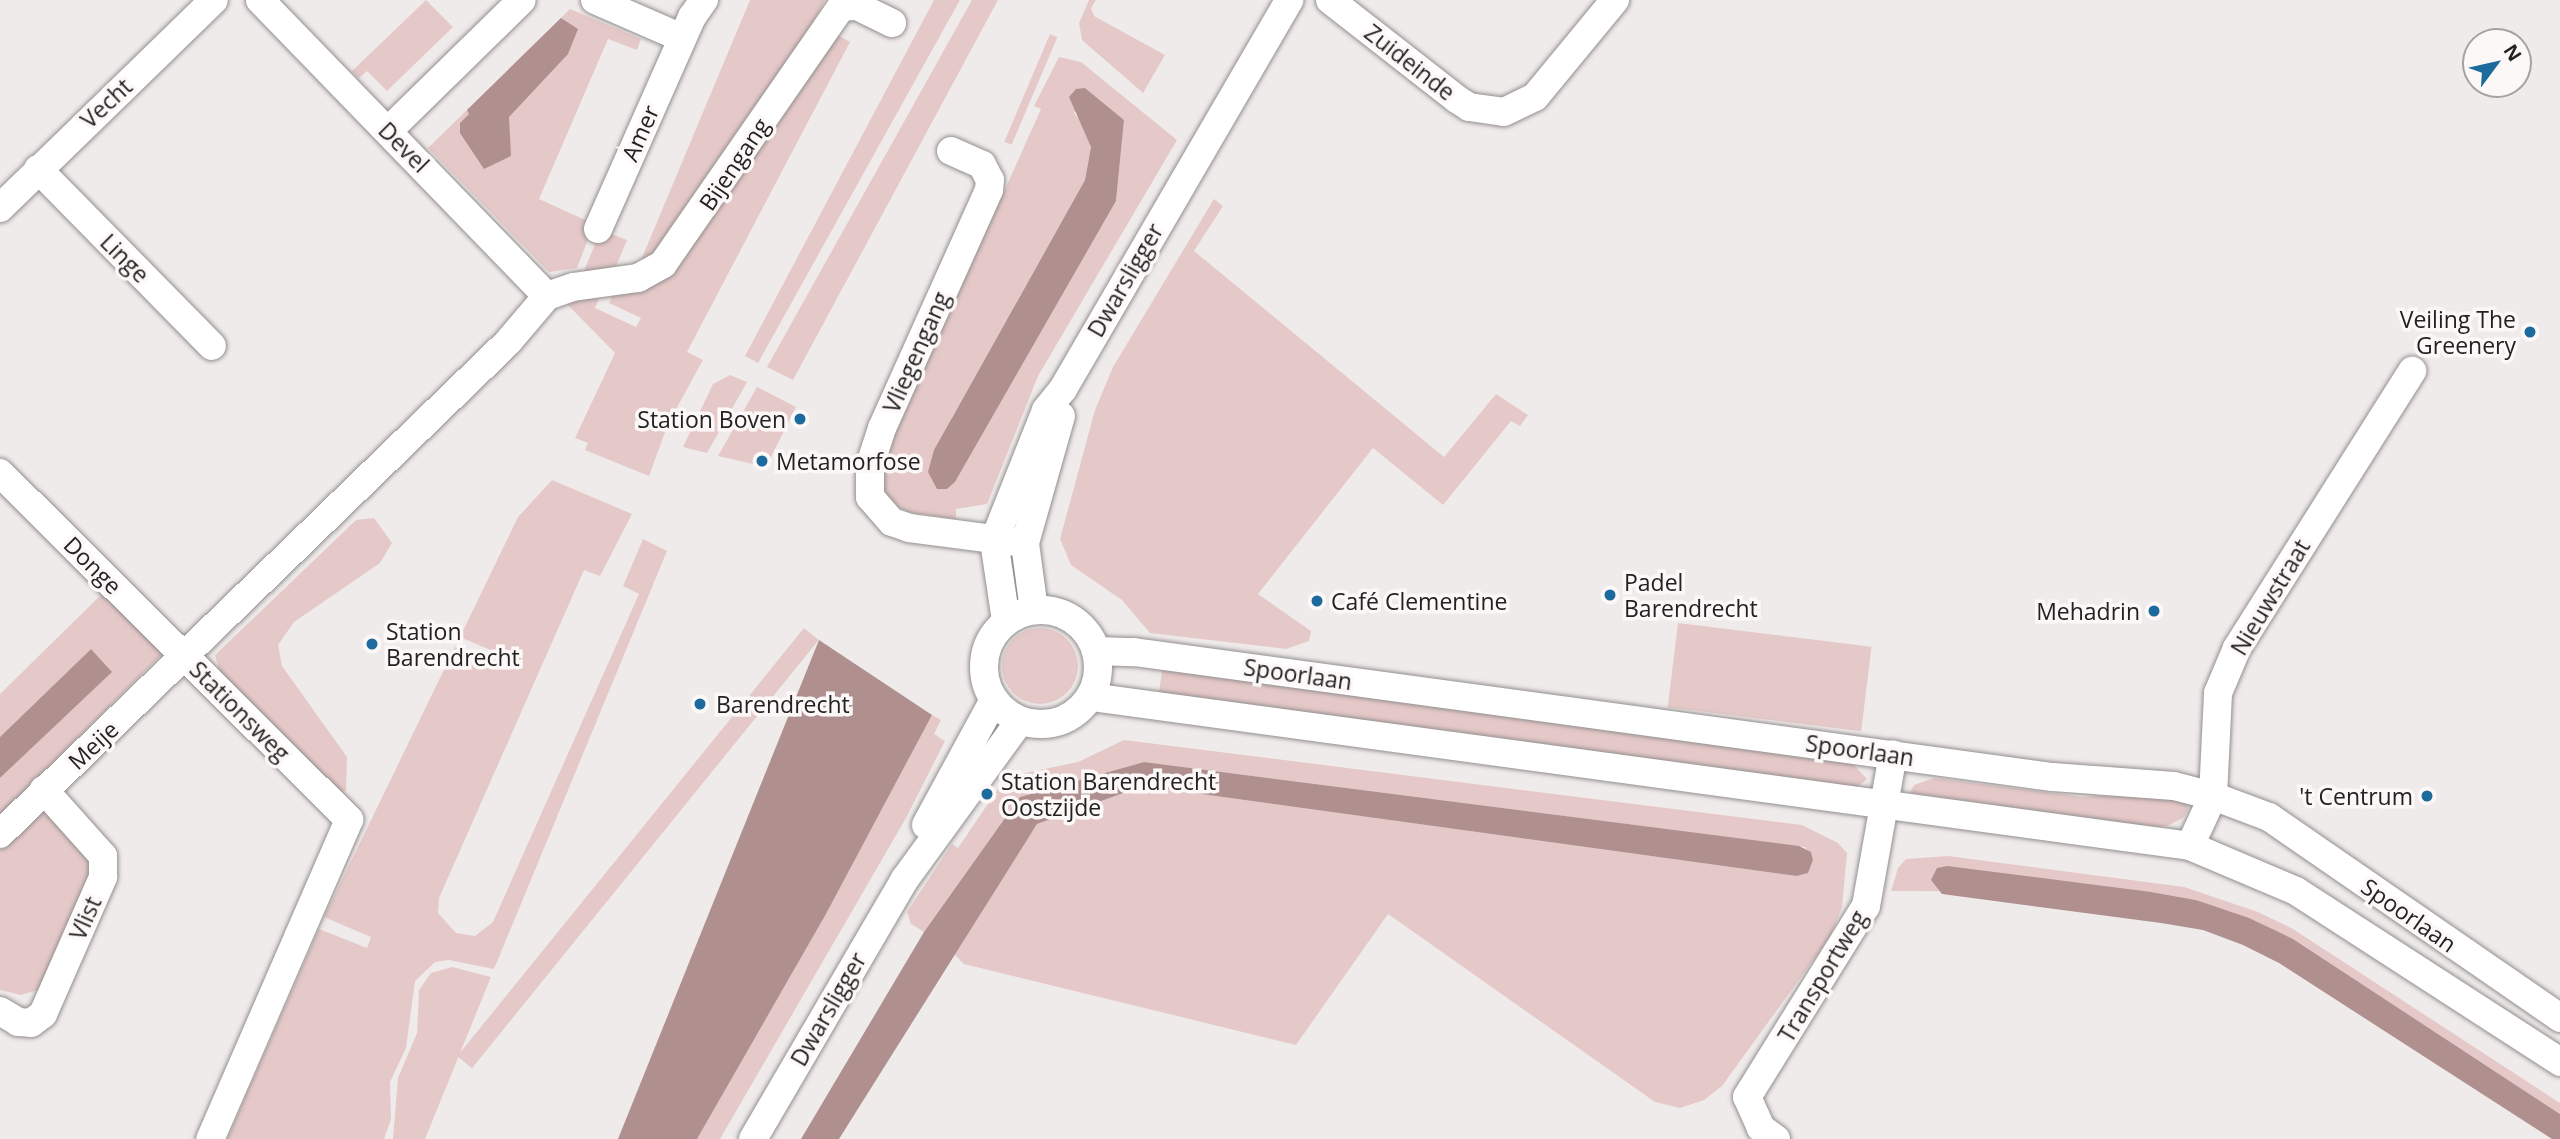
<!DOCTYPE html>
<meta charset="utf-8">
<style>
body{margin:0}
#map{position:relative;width:2560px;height:1139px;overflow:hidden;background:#f0ebeb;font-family:"Open Sans",sans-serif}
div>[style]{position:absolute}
.green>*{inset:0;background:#e5c9c8;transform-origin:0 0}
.round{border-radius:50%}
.water>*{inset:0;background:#b08f8f}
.roads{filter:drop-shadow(0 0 2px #938f8f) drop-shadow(0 0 2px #938f8f)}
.street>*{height:28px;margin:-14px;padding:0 14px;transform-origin:14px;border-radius:14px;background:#fff}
.street>.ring{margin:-14px;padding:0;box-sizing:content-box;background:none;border:28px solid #fff;border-radius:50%}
.dots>*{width:19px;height:19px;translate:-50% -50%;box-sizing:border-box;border:4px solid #fdf8f8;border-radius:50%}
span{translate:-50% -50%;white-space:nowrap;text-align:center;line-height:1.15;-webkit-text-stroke:7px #fdf8f8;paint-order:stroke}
.street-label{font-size:23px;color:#232222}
.poi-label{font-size:23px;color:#232222}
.right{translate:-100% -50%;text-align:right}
.left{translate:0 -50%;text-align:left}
.north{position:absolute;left:2462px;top:28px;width:70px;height:70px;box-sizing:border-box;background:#fdf8f8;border:2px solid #a6a2a2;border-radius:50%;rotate:57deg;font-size:19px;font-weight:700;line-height:28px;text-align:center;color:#232222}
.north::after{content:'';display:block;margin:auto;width:24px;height:32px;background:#1d6a9d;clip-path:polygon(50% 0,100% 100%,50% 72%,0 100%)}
</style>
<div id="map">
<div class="green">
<i style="clip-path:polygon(426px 0,453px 27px,387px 91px,367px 71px,359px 78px,352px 71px)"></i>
<i style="clip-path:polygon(750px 0,825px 0,809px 31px,656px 258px,639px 265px)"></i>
<i style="clip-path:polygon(934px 0,960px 0,758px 363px,745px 356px)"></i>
<i style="clip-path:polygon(972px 0,998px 0,793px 380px,767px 367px)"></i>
<i style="clip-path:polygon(1089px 0,1096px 0,1091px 8px,1094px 16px,1165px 55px,1143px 93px,1082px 40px,1079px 23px)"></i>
<i style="clip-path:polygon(570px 9px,641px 39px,637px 50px,608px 39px,539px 199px,594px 224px,577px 268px,549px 272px,428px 148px)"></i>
<i style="left:1050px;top:34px;width:8px;height:117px;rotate:23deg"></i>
<i style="clip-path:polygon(838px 35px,850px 42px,687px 352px,703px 360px,668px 424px,649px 476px,585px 450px,588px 443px,575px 438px,615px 353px,564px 301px,601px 294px,595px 308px,636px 327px,641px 318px,609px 303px,614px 292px,655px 284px,675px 270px)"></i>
<i style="clip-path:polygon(evenodd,1059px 57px,1081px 62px,1177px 140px,1038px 376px,987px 504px,956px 509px,956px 519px,908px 512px,893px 504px,881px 485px,882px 464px,1041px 109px,1034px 106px,1059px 57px,1085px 88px,1124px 120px,1116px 201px,955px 482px,947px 489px,951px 419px,1085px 180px,1091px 147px,1087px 130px,1074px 113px,1085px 88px)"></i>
<i style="clip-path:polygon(1214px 199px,1223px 206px,1194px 251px,1444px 457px,1496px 394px,1528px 415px,1520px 426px,1511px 421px,1443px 505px,1373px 448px,1258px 594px,1311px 631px,1309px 641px,1286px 649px,1150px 633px,1122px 600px,1071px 565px,1060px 539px,1095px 410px,1113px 367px)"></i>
<i style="clip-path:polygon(601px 230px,627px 240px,615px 269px,583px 273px)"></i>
<i style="clip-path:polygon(730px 375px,747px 382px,707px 453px,683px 447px,713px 384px)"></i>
<i style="clip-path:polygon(757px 387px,796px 407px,766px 467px,718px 456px)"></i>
<i style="clip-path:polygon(552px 480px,632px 514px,600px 576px,584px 570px,439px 898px,438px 913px,456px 933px,475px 936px,493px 922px,639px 594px,623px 586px,643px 539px,667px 551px,494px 969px,449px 960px,435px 962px,415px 981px,406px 1048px,390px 1082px,391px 1119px,384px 1139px,227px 1139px,319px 929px,367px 948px,371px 937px,324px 917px,455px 647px,495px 664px,500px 654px,460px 637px,518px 517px)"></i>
<i style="clip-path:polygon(374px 518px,392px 543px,380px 563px,294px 622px,278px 645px,282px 666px,347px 757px,346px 791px,337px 793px,220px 673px,215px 655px,356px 520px)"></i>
<i style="clip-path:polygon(106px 590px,164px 652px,0 816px,0 778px,111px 672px,91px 649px,0 737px,0 694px)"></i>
<i style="left:1678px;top:623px;width:195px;height:85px;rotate:7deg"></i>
<i class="round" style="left:1002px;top:628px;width:76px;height:76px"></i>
<i style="left:804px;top:628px;width:19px;height:551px;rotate:39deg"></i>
<i style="clip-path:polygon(1163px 665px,1850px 761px,1867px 779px,1855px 789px,1158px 699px)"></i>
<i style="clip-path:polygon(932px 715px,941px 720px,934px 734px,945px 741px,906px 818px,720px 1139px,697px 1139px,826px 914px)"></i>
<i style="clip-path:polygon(1124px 740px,1802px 825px,1838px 843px,1847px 853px,1842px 907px,1830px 937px,1722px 1086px,1704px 1100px,1680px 1108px,1655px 1102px,1388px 914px,1296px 1045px,964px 964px,953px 953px,1037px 824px,1143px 786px,1797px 876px,1808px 873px,1813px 860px,1805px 847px,1144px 762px,1020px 797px,924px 932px,911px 924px,907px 912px,952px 844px,958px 848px,1006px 777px,1078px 762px)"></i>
<i style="clip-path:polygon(1934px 778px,2083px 797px,2148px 791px,2187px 801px,2188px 810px,2183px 818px,2167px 826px,2148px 827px,1910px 793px,1914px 785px)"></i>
<i style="clip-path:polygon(40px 810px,55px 813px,89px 851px,92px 872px,38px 990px,21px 995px,0 990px,0 848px)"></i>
<i style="clip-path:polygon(1948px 856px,2184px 887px,2258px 912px,2293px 929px,2560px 1103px,2560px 1114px,2293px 939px,2196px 900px,2151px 892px,1891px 891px,1898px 868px,1906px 859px)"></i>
<i style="clip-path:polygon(452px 967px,491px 977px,425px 1139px,393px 1139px,398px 1078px,417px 1033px,419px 990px,431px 973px)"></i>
</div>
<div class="water">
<i style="clip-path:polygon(561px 18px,578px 29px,568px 54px,509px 117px,511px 156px,484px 169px,460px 133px,460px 123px,469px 114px,467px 110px)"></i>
<i style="clip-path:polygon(1085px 88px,1124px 120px,1116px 201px,955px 482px,947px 489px,937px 489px,928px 472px,934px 450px,1085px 180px,1091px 147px,1069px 97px,1076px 89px)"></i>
<i style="clip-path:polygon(819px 640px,932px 715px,826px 914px,697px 1139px,618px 1139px)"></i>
<i style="clip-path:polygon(91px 649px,112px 672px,0 778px,0 737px)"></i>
<i style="clip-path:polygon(1144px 762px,1799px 846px,1811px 852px,1813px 860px,1808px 873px,1797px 876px,1143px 786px,1037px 824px,839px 1139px,801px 1139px,924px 932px,1020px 797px)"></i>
<i style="clip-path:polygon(1947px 866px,2151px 892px,2196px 900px,2249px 918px,2293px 939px,2560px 1114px,2560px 1139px,2552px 1139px,2279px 963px,2243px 945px,2203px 930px,2161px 923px,1942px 894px,1931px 880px,1937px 868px)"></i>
</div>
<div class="roads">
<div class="street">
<i style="left:260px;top:0;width:412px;rotate:45.9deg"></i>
<i style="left:595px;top:0;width:95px;rotate:23.6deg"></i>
<i style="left:1330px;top:0;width:162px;rotate:38deg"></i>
<i style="left:1458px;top:100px;width:13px;rotate:32deg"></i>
<i style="left:1469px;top:107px;width:35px;rotate:8deg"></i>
<i style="left:1504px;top:112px;width:34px;rotate:-26deg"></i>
<i style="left:1535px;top:97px;width:126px;rotate:-50.5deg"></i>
<i style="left:388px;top:131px;width:187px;rotate:-44.4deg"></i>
<i style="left:951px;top:151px;width:34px;rotate:24deg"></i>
<i style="left:982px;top:165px;width:17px;rotate:62deg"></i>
<i style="left:990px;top:180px;width:10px;rotate:96deg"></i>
<i style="left:989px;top:190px;width:261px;rotate:114.2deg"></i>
<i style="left:882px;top:428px;width:39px;rotate:108deg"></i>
<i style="left:870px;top:465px;width:32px;rotate:90deg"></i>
<i style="left:870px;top:497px;width:33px;rotate:49deg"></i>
<i style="left:892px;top:522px;width:18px;rotate:19deg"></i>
<i style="left:909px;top:528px;width:117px;rotate:7.4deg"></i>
<i style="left:38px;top:169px;width:248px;rotate:45.5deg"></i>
<i style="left:0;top:208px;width:298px;rotate:-44.2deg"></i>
<i style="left:598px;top:229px;width:232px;rotate:-66.1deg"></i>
<i style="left:692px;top:17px;width:21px;rotate:-55deg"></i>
<i style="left:0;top:473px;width:492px;rotate:44.8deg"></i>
<i style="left:349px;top:820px;width:348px;rotate:113.5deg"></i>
<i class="ring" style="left:984px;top:610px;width:86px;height:86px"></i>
<i style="left:1034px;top:610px;width:68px;rotate:-97.7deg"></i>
<i style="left:1025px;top:543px;width:132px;rotate:-74.2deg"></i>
<i style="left:1006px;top:621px;width:81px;rotate:-98.5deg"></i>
<i style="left:994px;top:541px;width:141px;rotate:-68.3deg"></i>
<i style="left:1046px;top:410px;width:27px;rotate:-51deg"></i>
<i style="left:1063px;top:389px;width:450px;rotate:-59.8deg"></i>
<i style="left:1096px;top:651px;width:38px;rotate:2deg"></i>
<i style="left:1134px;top:652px;width:927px;rotate:7.75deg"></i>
<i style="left:2053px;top:777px;width:121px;rotate:4.3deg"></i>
<i style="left:2174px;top:786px;width:40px;rotate:14.4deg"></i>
<i style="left:2213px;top:796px;width:60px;rotate:20.6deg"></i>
<i style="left:2269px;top:817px;width:354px;rotate:34.6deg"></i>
<i style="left:1091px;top:697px;width:1109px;rotate:7.72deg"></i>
<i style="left:2190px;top:846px;width:115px;rotate:23deg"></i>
<i style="left:2296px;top:891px;width:315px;rotate:32.9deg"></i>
<i style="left:926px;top:825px;width:142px;rotate:-61.5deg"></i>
<i style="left:0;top:834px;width:707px;rotate:-44.08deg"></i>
<i style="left:508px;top:342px;width:60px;rotate:-49.7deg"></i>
<i style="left:547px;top:296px;width:28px;rotate:-19deg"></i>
<i style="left:573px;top:287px;width:66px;rotate:-7.9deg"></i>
<i style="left:638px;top:278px;width:29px;rotate:-29deg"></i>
<i style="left:663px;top:264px;width:313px;rotate:-55.3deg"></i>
<i style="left:841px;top:7px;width:16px;rotate:-4deg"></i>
<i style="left:857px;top:6px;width:39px;rotate:26deg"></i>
<i style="left:2190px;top:846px;width:55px;rotate:-65.3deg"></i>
<i style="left:2213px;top:796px;width:103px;rotate:-87.2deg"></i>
<i style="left:2218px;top:693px;width:49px;rotate:-67.1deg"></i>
<i style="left:2237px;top:648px;width:328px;rotate:-57.7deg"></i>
<i style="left:0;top:1011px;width:21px;rotate:31deg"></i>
<i style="left:18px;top:1022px;width:13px;rotate:4deg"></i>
<i style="left:31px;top:1023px;width:15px;rotate:-37deg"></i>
<i style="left:43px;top:1014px;width:150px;rotate:-66.3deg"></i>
<i style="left:103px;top:877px;width:21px;rotate:-90deg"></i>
<i style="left:103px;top:856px;width:89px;rotate:-131.8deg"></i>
<i style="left:753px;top:1139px;width:301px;rotate:-59.7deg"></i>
<i style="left:905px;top:879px;width:195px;rotate:-54deg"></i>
<i style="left:1776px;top:1139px;width:19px;rotate:-144deg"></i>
<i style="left:1761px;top:1128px;width:34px;rotate:-114deg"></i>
<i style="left:1747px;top:1097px;width:225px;rotate:-58.1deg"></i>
<i style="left:1866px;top:906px;width:154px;rotate:-79.9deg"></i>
</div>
</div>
<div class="dots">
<i style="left:2530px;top:332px;background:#1d6a9d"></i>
<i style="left:800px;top:419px;background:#1d6a9d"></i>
<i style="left:762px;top:461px;background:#1d6a9d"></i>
<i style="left:1610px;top:595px;background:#1d6a9d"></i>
<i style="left:1317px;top:601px;background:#1d6a9d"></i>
<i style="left:2154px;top:611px;background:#1d6a9d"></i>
<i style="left:372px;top:644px;background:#1d6a9d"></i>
<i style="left:700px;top:704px;background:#1d6a9d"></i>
<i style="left:987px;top:794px;background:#1d6a9d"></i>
<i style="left:2427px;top:796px;background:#1d6a9d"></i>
</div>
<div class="street-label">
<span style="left:1410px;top:62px;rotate:38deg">Zuideinde</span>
<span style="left:106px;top:103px;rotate:-43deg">Vecht</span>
<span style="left:640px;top:133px;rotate:-66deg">Amer</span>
<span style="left:404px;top:147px;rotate:45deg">Devel</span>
<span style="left:734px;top:164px;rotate:-56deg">Bijengang</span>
<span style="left:125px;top:258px;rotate:45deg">Linge</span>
<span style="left:1125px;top:280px;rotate:-60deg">Dwarsligger</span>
<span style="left:916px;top:352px;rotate:-66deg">Vliegengang</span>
<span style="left:93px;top:565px;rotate:45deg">Donge</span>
<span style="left:2270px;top:597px;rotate:-59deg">Nieuwstraat</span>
<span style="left:1298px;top:674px;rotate:8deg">Spoorlaan</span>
<span style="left:240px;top:711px;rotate:45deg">Stationsweg</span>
<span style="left:93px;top:745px;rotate:-43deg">Meije</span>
<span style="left:1860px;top:750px;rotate:8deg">Spoorlaan</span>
<span style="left:2409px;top:915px;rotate:35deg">Spoorlaan</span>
<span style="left:85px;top:918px;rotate:-66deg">Vlist</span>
<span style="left:1822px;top:976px;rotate:-59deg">Transportweg</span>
<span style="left:828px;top:1009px;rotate:-60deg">Dwarsligger</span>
</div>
<div class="poi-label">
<span class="right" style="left:2516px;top:332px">Veiling The<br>Greenery</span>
<span class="right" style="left:786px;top:419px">Station Boven</span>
<span class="left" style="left:776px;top:461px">Metamorfose</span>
<span class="left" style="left:1624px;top:595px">Padel<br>Barendrecht</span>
<span class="left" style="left:1331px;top:601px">Café Clementine</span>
<span class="right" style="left:2140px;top:611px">Mehadrin</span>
<span class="left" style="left:386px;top:644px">Station<br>Barendrecht</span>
<span class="left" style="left:716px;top:704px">Barendrecht</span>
<span class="left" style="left:1001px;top:794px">Station Barendrecht<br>Oostzijde</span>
<span class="right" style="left:2413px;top:796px">'t Centrum</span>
</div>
<div class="north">N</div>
</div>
